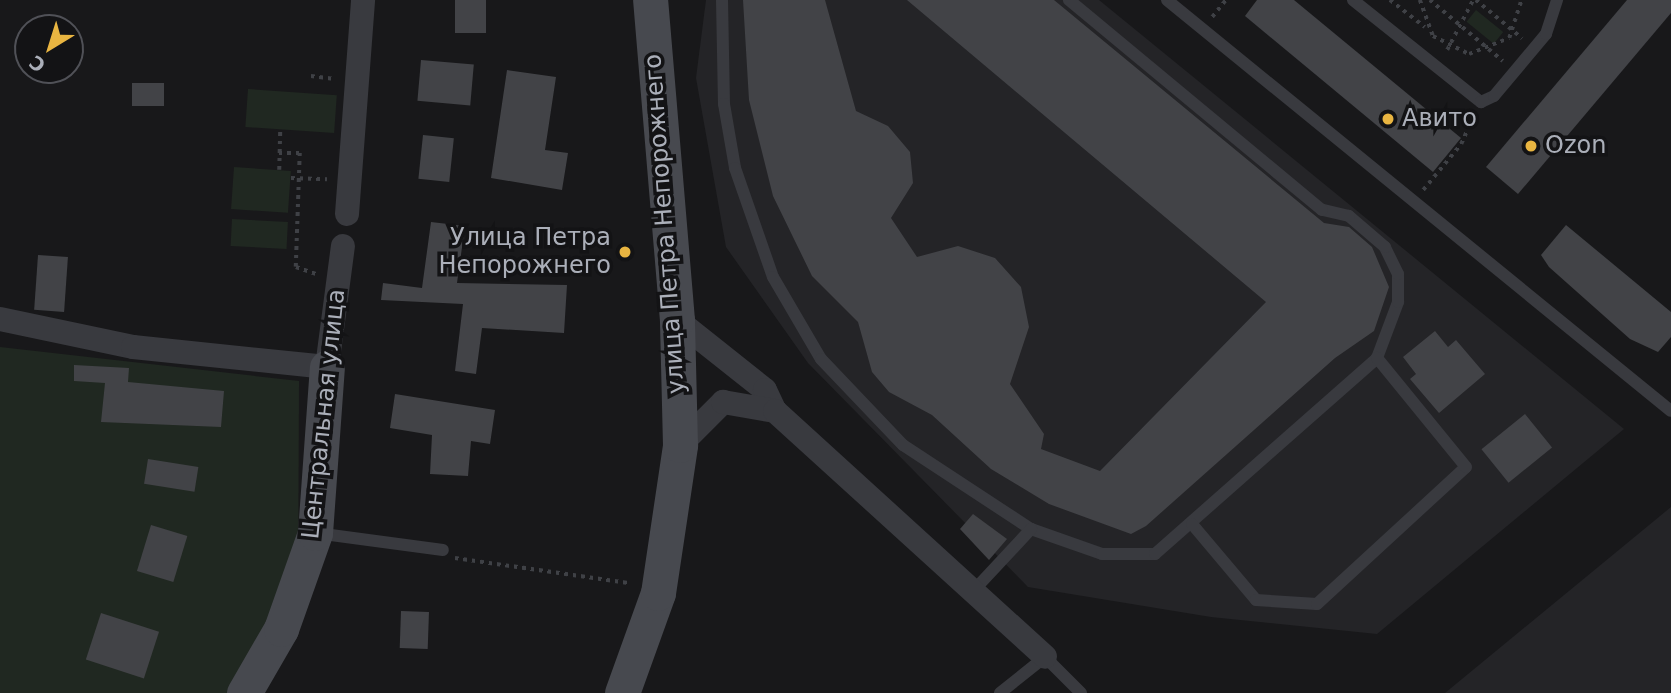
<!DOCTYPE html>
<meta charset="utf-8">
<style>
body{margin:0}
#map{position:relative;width:1671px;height:693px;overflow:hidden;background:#18181a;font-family:"DejaVu Sans",sans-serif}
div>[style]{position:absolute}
.built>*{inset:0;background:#242427}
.green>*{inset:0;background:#202821;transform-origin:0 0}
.building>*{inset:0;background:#424347;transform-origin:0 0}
.path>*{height:3.5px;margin-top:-1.75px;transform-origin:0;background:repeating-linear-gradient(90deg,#3f4146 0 3.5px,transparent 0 8.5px)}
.lane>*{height:12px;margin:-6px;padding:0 6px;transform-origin:6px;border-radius:6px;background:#393a3f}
.street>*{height:24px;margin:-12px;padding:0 12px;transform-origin:12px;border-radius:12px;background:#393a3f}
.secondary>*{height:35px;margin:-17.5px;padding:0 17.5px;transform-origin:17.5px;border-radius:17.5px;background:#47494f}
.dots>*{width:19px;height:19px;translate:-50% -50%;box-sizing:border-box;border:4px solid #131315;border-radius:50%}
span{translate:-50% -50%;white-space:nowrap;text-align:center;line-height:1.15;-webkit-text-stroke:7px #131315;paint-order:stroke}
.poi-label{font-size:24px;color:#abafb9}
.left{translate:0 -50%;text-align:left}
.right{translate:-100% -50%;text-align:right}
.street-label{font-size:24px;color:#abafb9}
.north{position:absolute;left:14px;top:14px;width:70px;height:70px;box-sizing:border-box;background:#131315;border:2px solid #505157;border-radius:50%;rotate:218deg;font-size:19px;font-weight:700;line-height:28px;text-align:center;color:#abafb9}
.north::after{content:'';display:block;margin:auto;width:24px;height:32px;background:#e9b541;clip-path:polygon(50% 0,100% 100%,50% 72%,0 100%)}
</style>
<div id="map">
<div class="built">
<i style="clip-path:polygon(706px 0,1099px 0,1624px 429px,1377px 634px,1211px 617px,1028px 587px,808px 363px,726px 247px,696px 78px)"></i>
<i style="clip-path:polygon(1671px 507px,1671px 693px,1445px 693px)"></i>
</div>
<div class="green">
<i style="left:1476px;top:10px;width:35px;height:15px;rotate:39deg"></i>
<i style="left:248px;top:89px;width:89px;height:38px;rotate:4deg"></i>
<i style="left:234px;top:167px;width:57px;height:42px;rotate:4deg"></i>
<i style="left:232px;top:219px;width:56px;height:27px;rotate:3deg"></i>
<i style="clip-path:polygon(0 347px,299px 381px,298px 594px,235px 693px,0 693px)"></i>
</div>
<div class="building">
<i style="left:455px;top:0;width:31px;height:33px"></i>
<i style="clip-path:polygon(743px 0,825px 0,856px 111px,888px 126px,910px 152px,913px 183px,891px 218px,917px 257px,958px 246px,995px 258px,1021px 287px,1029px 327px,1010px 384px,1044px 434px,1041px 449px,1100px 471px,1266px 302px,907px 0,1054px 0,1324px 223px,1349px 227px,1372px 247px,1389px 287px,1374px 331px,1335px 358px,1146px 526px,1131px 534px,1049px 504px,991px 469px,932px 415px,889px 392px,872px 372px,858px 322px,812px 276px,773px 196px,749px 100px)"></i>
<i style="clip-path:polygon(1257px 0,1294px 0,1461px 138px,1433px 172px,1245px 16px)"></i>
<i style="clip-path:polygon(1627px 0,1671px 0,1671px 13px,1518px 194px,1486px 167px)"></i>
<i style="left:421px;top:60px;width:53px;height:41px;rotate:5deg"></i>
<i style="clip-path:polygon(507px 70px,556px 77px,545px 150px,568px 153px,562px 190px,491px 178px)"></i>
<i style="left:164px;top:83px;width:23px;height:32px;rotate:90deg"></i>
<i style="left:423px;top:135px;width:31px;height:44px;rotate:6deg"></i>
<i style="clip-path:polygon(431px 222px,465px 226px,457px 283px,567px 285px,564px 333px,482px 328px,476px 374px,455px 371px,463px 304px,381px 300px,383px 283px,422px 288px)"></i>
<i style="clip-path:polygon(1566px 225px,1671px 312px,1671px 337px,1658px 352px,1630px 339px,1549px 267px,1541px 255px)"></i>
<i style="left:38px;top:255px;width:30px;height:55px;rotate:4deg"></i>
<i style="clip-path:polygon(1435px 331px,1448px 347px,1456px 340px,1485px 374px,1439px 413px,1410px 379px,1416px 374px,1403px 357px)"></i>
<i style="clip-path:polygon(74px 365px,129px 368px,128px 382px,224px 391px,221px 427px,101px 422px,105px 383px,74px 381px)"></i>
<i style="clip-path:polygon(395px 394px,495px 410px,490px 444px,471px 441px,468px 476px,430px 474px,432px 435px,390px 428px)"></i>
<i style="left:1525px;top:414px;width:43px;height:56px;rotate:51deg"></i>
<i style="left:148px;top:459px;width:51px;height:25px;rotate:9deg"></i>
<i style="clip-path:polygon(973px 514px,1007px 539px,989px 560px,960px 529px)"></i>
<i style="left:151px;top:525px;width:38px;height:48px;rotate:17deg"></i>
<i style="left:401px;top:611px;width:28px;height:37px;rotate:2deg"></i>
<i style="left:101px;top:613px;width:61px;height:49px;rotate:18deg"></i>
</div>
<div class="path">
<i style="left:1390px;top:0;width:44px;rotate:37.6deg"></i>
<i style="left:1420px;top:0;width:38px;rotate:70deg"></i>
<i style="left:1433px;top:36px;width:40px;rotate:26.6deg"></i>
<i style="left:1469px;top:54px;width:43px;rotate:-21.8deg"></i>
<i style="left:1509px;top:38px;width:40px;rotate:-72deg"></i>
<i style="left:1430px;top:0;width:95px;rotate:39.9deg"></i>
<i style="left:1476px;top:0;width:60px;rotate:39.6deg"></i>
<i style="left:1212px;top:17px;width:22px;rotate:-51deg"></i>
<i style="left:1447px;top:50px;width:56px;rotate:-62.5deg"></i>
<i style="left:311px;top:76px;width:24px;rotate:7deg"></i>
<i style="left:279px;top:153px;width:21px"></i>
<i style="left:300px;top:153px;width:114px;rotate:92deg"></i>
<i style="left:296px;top:267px;width:24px;rotate:19deg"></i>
<i style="left:279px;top:170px;width:41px;rotate:-88.6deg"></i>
<i style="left:291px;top:178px;width:36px;rotate:2deg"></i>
<i style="left:1423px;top:190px;width:60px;rotate:-50.4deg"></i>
<i style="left:1461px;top:144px;width:30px;rotate:-66deg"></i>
<i style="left:455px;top:558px;width:175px;rotate:8.2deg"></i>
</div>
<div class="lane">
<i style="left:722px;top:0;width:104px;rotate:88.9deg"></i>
<i style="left:724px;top:104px;width:65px;rotate:80.2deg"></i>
<i style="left:735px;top:168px;width:115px;rotate:70.8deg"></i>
<i style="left:773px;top:277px;width:95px;rotate:59.7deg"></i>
<i style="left:821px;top:359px;width:119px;rotate:46.4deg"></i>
<i style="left:903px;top:445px;width:153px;rotate:33.3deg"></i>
<i style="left:1031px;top:529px;width:75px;rotate:19.4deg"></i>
<i style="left:1102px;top:554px;width:53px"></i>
<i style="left:1155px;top:554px;width:296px;rotate:-41.4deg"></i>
<i style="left:1377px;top:358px;width:60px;rotate:-69.4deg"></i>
<i style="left:1398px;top:302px;width:28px;rotate:-90deg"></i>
<i style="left:1398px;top:274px;width:30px;rotate:-116deg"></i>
<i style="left:1385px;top:247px;width:48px;rotate:-139.3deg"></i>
<i style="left:1349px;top:216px;width:28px;rotate:-167deg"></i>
<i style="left:1322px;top:210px;width:329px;rotate:-140.3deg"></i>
<i style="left:1167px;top:0;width:650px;rotate:39.2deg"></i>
<i style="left:1353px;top:0;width:164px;rotate:38.6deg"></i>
<i style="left:1481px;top:102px;width:14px;rotate:-25deg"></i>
<i style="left:1494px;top:96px;width:81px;rotate:-50deg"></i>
<i style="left:1546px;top:34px;width:36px;rotate:-72deg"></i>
<i style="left:1192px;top:524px;width:99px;rotate:49.9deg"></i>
<i style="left:1256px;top:600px;width:61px;rotate:3.8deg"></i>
<i style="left:1317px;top:604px;width:202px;rotate:-42.6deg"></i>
<i style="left:1466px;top:467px;width:141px;rotate:-129.2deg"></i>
<i style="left:316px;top:533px;width:128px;rotate:7.6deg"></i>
<i style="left:976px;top:588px;width:81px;rotate:-47deg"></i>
<i style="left:1000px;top:693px;width:58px;rotate:-38.7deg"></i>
<i style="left:1045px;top:657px;width:51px;rotate:45deg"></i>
</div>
<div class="street">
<i style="left:347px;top:214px;width:215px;rotate:-85.7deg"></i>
<i style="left:0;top:319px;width:136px;rotate:11.9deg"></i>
<i style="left:133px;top:347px;width:195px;rotate:5.9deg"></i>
<i style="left:327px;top:367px;width:122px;rotate:-82.5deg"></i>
<i style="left:677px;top:320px;width:112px;rotate:38.5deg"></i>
<i style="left:765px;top:390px;width:23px;rotate:65deg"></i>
<i style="left:680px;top:445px;width:61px;rotate:-45deg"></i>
<i style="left:723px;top:402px;width:53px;rotate:9.8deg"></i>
<i style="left:775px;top:411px;width:365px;rotate:42.3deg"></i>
</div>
<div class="secondary">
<i style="left:244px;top:693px;width:74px;rotate:-60deg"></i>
<i style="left:281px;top:629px;width:102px;rotate:-70.5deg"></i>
<i style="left:315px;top:533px;width:166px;rotate:-85.9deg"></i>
<i style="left:622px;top:693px;width:106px;rotate:-70.2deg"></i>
<i style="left:658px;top:593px;width:150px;rotate:-81.5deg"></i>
<i style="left:680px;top:445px;width:125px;rotate:-91.4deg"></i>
<i style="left:677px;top:320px;width:321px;rotate:-94.8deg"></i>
</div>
<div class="dots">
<i style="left:1388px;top:119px;background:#e9b541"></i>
<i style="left:1531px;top:146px;background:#e9b541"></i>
<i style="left:625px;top:252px;background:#e9b541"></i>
</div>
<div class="poi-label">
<span class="left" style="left:1402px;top:119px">Авито</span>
<span class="left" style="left:1545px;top:146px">Ozon</span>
<span class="right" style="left:611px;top:252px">Улица Петра<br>Непорожнего</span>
</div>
<div class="street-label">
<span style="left:665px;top:224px;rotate:-94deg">улица Петра Непорожнего</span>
<span style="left:324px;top:414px;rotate:-84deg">Центральная улица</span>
</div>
<div class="north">С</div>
</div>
